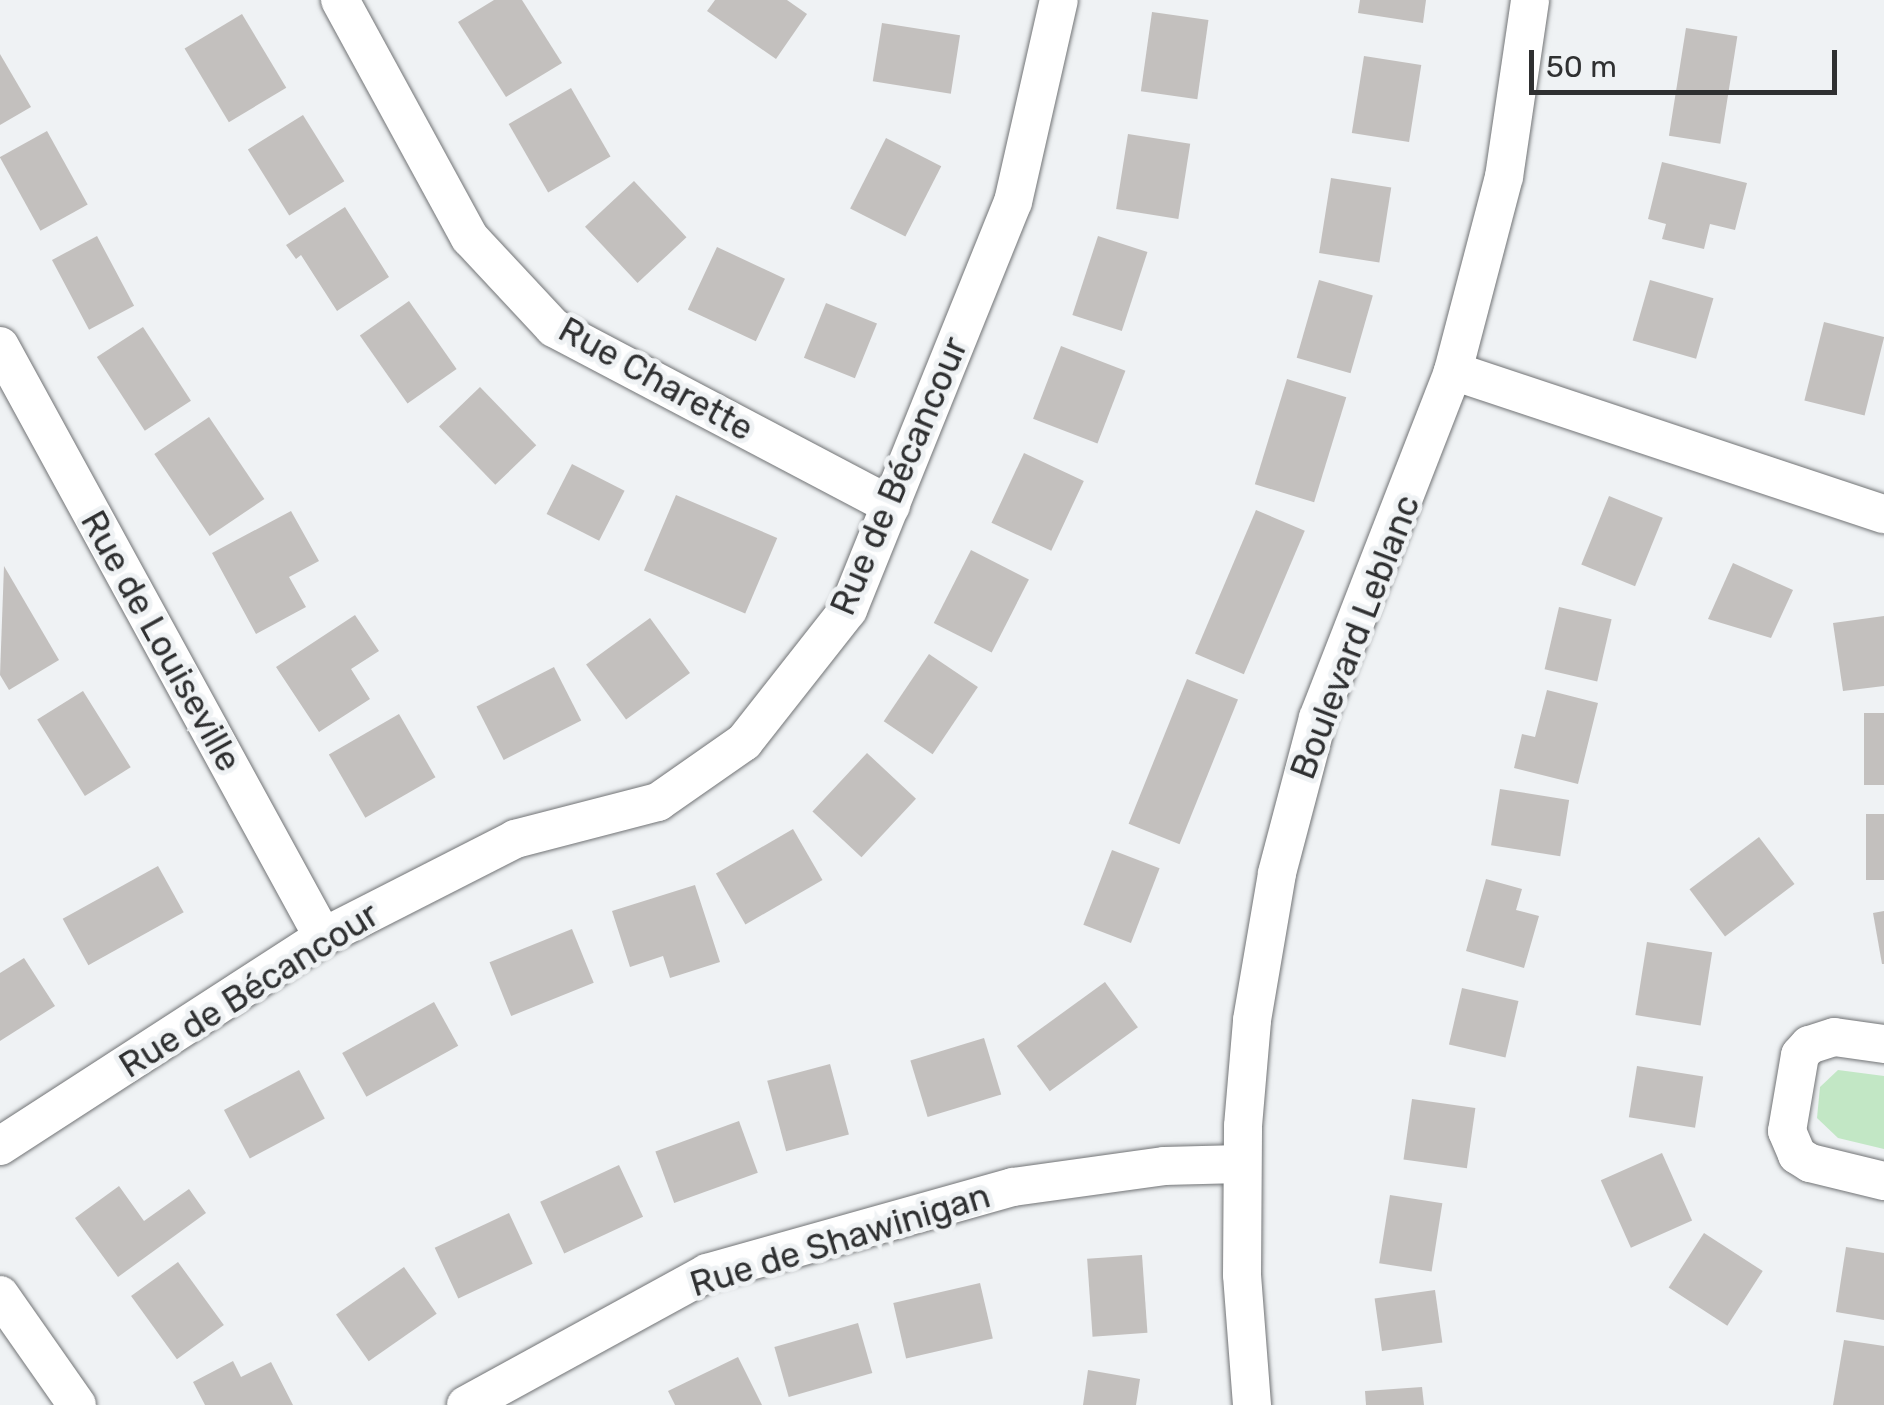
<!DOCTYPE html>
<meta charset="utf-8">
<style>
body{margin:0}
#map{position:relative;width:1884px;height:1405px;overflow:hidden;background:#eff2f4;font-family:Rubik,sans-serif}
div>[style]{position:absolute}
.green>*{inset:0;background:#c2e7c5}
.building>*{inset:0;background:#c3c0be;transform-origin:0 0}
.roads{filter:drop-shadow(0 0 2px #727476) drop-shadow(0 0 2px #727476)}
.minor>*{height:38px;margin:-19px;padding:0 19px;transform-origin:19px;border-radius:19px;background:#fff}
span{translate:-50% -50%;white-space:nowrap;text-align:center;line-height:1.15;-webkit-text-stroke:10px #eff2f4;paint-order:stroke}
.street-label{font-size:35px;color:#2f3031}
.scale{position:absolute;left:1529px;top:50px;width:308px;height:45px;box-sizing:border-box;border:5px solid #2f3031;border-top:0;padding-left:12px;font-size:30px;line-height:35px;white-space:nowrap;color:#2f3031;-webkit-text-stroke:8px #eff2f4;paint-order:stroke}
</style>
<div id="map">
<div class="green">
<i style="clip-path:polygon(1838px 1070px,1884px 1076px,1884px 1149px,1838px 1138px,1817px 1118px,1820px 1087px)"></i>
</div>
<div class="building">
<i style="clip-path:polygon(494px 0,522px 0,562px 63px,506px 97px,458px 22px)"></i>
<i style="clip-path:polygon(715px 0,787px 0,807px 14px,776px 59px,707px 11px)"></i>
<i style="clip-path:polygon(1360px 0,1426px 0,1423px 23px,1358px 13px)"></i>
<i style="left:1152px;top:12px;width:57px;height:80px;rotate:8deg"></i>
<i style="left:242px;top:14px;width:86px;height:67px;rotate:59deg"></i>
<i style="left:882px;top:23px;width:79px;height:59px;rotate:9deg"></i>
<i style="left:1686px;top:28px;width:52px;height:109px;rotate:9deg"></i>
<i style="clip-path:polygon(0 54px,31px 107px,0 125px)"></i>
<i style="left:1364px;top:56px;width:58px;height:78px;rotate:9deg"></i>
<i style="left:571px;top:88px;width:79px;height:72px;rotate:60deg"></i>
<i style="left:303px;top:115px;width:78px;height:65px;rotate:58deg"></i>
<i style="left:47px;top:131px;width:84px;height:54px;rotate:61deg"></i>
<i style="left:1128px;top:134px;width:63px;height:76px;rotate:9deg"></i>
<i style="left:886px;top:138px;width:62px;height:79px;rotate:27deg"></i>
<i style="clip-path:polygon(1662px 162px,1747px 183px,1735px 230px,1710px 224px,1704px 249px,1662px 239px,1666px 224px,1648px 219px)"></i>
<i style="left:1331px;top:178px;width:61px;height:76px;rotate:9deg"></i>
<i style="left:634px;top:181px;width:77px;height:67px;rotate:47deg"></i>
<i style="clip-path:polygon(345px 207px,389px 277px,337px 311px,301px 255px,296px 259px,286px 245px)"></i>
<i style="left:97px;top:236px;width:79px;height:51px;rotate:62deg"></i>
<i style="left:1098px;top:236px;width:52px;height:83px;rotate:18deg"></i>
<i style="left:717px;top:247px;width:75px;height:69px;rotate:25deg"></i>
<i style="left:1319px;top:280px;width:56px;height:81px;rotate:16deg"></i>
<i style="left:1650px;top:280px;width:66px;height:63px;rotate:16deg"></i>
<i style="left:409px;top:301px;width:83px;height:60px;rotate:55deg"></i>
<i style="left:826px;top:303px;width:55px;height:59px;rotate:22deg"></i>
<i style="left:1824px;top:322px;width:62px;height:81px;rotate:14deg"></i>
<i style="left:143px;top:327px;width:88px;height:55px;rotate:57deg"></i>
<i style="left:1061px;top:346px;width:69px;height:78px;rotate:21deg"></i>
<i style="left:1287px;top:379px;width:62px;height:110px;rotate:17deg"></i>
<i style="left:480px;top:387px;width:81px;height:57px;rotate:46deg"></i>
<i style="left:209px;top:417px;width:99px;height:66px;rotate:56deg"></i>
<i style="left:1024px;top:453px;width:66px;height:77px;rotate:25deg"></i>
<i style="left:572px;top:464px;width:59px;height:56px;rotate:27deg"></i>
<i style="left:676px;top:495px;width:110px;height:82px;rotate:23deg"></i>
<i style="left:1609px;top:496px;width:58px;height:74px;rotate:22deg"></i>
<i style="left:1256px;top:510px;width:53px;height:156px;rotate:23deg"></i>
<i style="clip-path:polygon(291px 511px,319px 561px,289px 577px,306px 607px,256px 634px,212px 553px)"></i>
<i style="left:971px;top:550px;width:65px;height:82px;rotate:27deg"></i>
<i style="clip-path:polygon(1733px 563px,1793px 590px,1771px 638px,1708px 619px)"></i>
<i style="clip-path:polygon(4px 566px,59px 660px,9px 690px,0 675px)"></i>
<i style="left:1559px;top:607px;width:54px;height:64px;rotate:13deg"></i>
<i style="clip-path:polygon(355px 615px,379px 651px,351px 669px,370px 699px,319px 732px,276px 667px)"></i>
<i style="clip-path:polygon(1884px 616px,1884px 686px,1843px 691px,1833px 623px)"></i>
<i style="left:650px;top:618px;width:68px;height:79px;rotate:54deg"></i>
<i style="left:929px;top:654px;width:59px;height:81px;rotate:34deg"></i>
<i style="left:554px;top:667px;width:60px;height:87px;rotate:63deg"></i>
<i style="left:1187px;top:679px;width:55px;height:156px;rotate:22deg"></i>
<i style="clip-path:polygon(1547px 690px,1598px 703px,1578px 784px,1514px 768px,1522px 734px,1535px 737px)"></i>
<i style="left:83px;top:691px;width:90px;height:54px;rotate:58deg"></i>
<i style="left:1864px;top:713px;width:20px;height:72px"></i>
<i style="left:399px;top:714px;width:73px;height:81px;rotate:60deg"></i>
<i style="left:867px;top:753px;width:67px;height:80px;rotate:43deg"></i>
<i style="left:1500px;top:789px;width:70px;height:57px;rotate:9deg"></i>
<i style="left:1866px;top:814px;width:18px;height:66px"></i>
<i style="left:793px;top:829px;width:59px;height:89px;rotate:60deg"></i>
<i style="left:1759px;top:837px;width:59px;height:87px;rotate:53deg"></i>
<i style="left:1112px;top:850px;width:51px;height:80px;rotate:21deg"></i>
<i style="left:158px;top:866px;width:53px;height:109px;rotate:61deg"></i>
<i style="clip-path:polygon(1486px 879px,1522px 889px,1516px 910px,1539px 916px,1524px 968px,1466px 951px)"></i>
<i style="clip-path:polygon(695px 885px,720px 962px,670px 978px,663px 956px,630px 967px,612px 911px)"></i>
<i style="clip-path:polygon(1884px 911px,1884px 964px,1882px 964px,1873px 913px)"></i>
<i style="left:572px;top:929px;width:58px;height:89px;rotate:68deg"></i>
<i style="left:1647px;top:942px;width:66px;height:74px;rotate:9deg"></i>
<i style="clip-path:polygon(24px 958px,55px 1006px,0 1041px,0 973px)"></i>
<i style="left:1105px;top:982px;width:56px;height:109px;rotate:54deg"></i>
<i style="left:1462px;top:988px;width:58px;height:58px;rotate:13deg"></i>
<i style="left:434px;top:1002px;width:50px;height:105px;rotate:61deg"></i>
<i style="left:984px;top:1038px;width:59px;height:77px;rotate:73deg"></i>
<i style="left:830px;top:1064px;width:73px;height:65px;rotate:75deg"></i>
<i style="left:1637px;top:1066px;width:67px;height:52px;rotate:9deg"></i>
<i style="left:299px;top:1070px;width:55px;height:85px;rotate:62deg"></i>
<i style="left:1412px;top:1099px;width:64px;height:61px;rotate:8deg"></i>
<i style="left:739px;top:1121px;width:55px;height:89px;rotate:70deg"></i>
<i style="left:1662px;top:1153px;width:74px;height:67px;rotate:66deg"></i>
<i style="left:619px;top:1165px;width:57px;height:87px;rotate:65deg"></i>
<i style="clip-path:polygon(119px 1186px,144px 1221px,189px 1189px,206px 1213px,118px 1277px,75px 1218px)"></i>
<i style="left:1390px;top:1195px;width:53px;height:69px;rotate:9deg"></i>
<i style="left:509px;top:1213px;width:56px;height:82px;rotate:65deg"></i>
<i style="left:1704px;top:1233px;width:70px;height:65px;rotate:33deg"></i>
<i style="clip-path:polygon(1846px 1247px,1884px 1253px,1884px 1320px,1836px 1312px)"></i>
<i style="left:1142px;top:1255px;width:78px;height:55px;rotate:86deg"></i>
<i style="left:178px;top:1262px;width:78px;height:58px;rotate:54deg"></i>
<i style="left:404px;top:1267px;width:57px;height:83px;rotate:55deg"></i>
<i style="left:980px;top:1283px;width:57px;height:89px;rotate:77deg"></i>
<i style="left:1435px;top:1290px;width:53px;height:61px;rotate:82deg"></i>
<i style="left:858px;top:1323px;width:52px;height:87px;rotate:74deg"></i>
<i style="clip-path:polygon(1844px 1340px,1884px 1346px,1884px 1405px,1833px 1405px)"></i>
<i style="clip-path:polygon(738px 1357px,762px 1405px,675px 1405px,668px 1391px)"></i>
<i style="clip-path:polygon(233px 1361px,241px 1377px,271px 1362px,293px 1405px,205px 1405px,193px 1382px)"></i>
<i style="clip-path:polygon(1088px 1370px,1140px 1379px,1136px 1405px,1083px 1405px)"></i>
<i style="clip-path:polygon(1422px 1387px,1424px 1405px,1366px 1405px,1365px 1391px)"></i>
</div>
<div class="roads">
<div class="minor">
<i style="left:340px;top:0;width:271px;rotate:61.4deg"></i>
<i style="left:470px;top:238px;width:123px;rotate:47deg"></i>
<i style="left:554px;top:328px;width:381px;rotate:27.8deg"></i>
<i style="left:0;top:346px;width:674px;rotate:61.34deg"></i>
<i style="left:1453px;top:371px;width:454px;rotate:18.4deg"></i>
<i style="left:1884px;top:1044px;width:50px;rotate:-172deg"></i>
<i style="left:1834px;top:1037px;width:26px;rotate:162deg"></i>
<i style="left:1809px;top:1045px;width:13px;rotate:132deg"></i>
<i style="left:1800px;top:1055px;width:77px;rotate:99.7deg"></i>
<i style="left:1787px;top:1131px;width:26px;rotate:67deg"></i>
<i style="left:1797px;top:1155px;width:15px;rotate:32deg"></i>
<i style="left:1810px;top:1163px;width:76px;rotate:13.7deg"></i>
<i style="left:0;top:1146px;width:385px;rotate:-32.9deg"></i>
<i style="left:323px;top:937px;width:216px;rotate:-27deg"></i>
<i style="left:515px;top:839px;width:148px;rotate:-14.5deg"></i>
<i style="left:658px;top:802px;width:105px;rotate:-34.9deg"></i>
<i style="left:744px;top:742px;width:168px;rotate:-51.8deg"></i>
<i style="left:848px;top:610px;width:440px;rotate:-68deg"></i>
<i style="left:1013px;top:202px;width:207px;rotate:-77.2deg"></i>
<i style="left:0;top:1295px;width:134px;rotate:55deg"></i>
<i style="left:466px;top:1405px;width:275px;rotate:-28.7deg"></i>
<i style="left:707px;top:1273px;width:318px;rotate:-15.7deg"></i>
<i style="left:1013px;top:1187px;width:152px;rotate:-7.9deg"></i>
<i style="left:1164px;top:1166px;width:77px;rotate:-1.5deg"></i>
<i style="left:1252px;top:1405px;width:130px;rotate:-94.4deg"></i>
<i style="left:1242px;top:1275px;width:149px;rotate:-89.6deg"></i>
<i style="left:1243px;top:1126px;width:106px;rotate:-85.1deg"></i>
<i style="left:1252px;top:1020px;width:149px;rotate:-80.3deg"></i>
<i style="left:1277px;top:873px;width:160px;rotate:-75.2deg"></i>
<i style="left:1318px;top:718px;width:372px;rotate:-68.7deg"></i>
<i style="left:1453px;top:371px;width:201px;rotate:-75.3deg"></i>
<i style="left:1504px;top:177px;width:179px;rotate:-81.6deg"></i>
</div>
</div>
<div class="street-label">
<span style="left:656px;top:379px;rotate:29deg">Rue Charette</span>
<span style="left:899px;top:476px;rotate:-67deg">Rue de Bécancour</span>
<span style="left:1355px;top:637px;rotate:-69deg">Boulevard Leblanc</span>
<span style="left:161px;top:641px;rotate:61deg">Rue de Louiseville</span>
<span style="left:249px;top:990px;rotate:-32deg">Rue de Bécancour</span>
<span style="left:840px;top:1240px;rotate:-17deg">Rue de Shawinigan</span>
</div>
<div class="scale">50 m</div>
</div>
